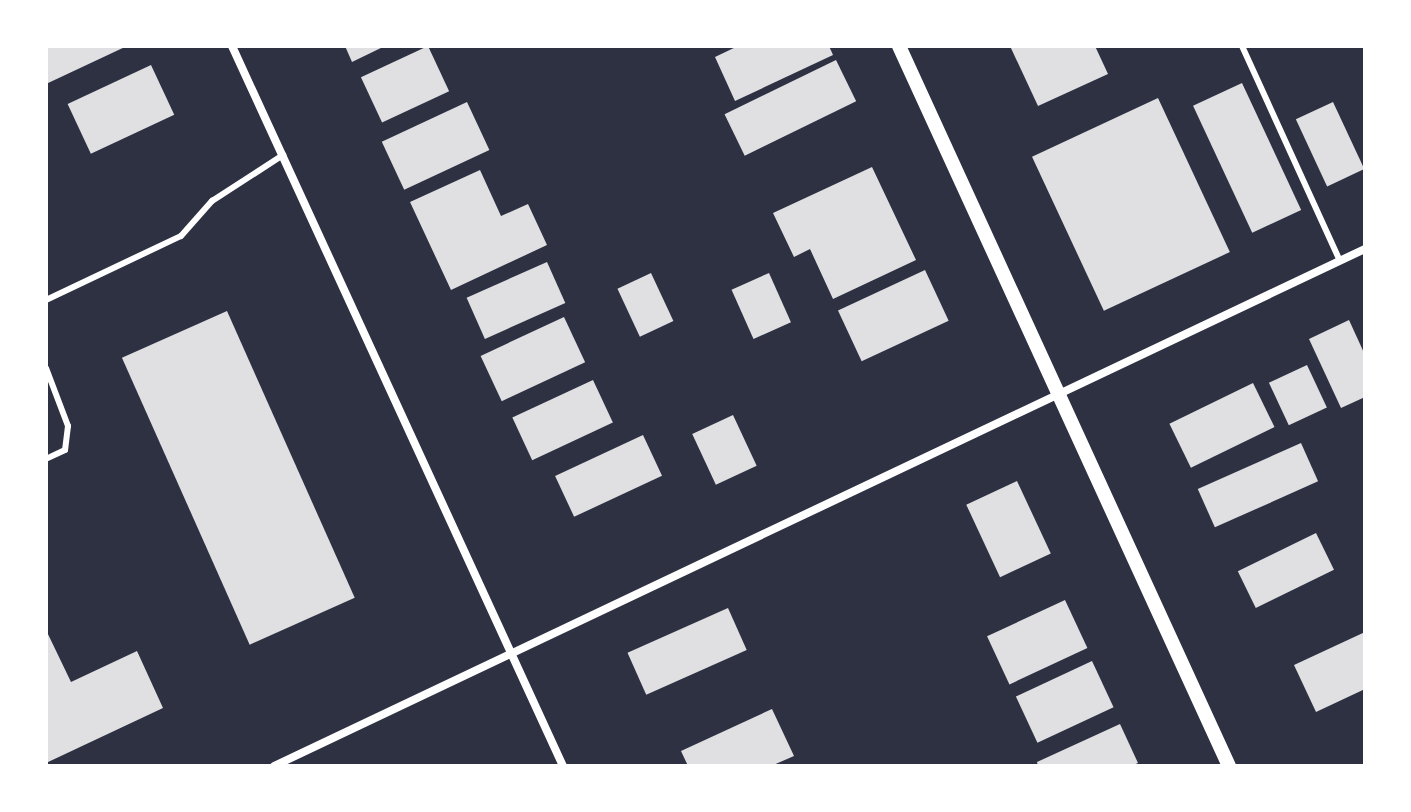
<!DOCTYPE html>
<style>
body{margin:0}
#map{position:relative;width:1411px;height:812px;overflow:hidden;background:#2d3142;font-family:"Open Sans",sans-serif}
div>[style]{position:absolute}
.building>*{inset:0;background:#e0e0e3;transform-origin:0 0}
.service>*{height:6px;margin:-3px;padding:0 3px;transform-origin:3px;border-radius:3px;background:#fff}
.minor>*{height:8px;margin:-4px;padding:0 4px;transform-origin:4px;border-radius:4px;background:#fff}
.tertiary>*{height:14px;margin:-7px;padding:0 7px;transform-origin:7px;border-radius:7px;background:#fff}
span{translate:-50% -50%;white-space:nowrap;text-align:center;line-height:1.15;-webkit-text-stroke:6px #fff;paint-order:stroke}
.frame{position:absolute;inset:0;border:48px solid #fff;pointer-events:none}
</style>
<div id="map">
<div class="building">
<i style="clip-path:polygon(46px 46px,127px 46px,46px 84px)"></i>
<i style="clip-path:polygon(345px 46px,385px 46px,352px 62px)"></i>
<i style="left:428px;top:46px;width:50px;height:74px;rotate:65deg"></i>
<i style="clip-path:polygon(738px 46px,829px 46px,833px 55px,735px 101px,715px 57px)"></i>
<i style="clip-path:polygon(1010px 46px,1095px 46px,1108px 74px,1038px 106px)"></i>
<i style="left:836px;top:60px;width:46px;height:124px;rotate:64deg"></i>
<i style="left:151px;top:65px;width:55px;height:92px;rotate:65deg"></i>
<i style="left:1242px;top:83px;width:140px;height:54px;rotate:65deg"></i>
<i style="left:1158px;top:98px;width:170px;height:139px;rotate:65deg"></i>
<i style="left:467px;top:102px;width:53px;height:94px;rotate:65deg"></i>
<i style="left:1333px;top:102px;width:74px;height:41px;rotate:65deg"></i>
<i style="clip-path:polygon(872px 167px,916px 260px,833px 299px,810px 249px,794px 257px,773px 213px)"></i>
<i style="clip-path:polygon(480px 170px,501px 216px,528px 204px,547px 245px,451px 290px,410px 202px)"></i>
<i style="left:547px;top:262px;width:45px;height:88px;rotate:66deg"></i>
<i style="left:925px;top:270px;width:56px;height:96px;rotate:65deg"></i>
<i style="left:651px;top:273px;width:53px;height:37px;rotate:65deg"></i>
<i style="left:769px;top:273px;width:54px;height:41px;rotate:66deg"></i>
<i style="left:227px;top:311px;width:314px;height:115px;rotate:66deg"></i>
<i style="left:564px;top:317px;width:50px;height:92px;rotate:65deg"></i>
<i style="clip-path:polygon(1349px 320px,1365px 355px,1365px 397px,1341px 408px,1309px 339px)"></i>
<i style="left:1307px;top:365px;width:47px;height:42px;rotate:65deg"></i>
<i style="left:593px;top:380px;width:47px;height:89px;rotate:65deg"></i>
<i style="left:1253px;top:383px;width:49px;height:93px;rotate:64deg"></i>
<i style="left:733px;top:415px;width:56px;height:45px;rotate:65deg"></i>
<i style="left:643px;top:435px;width:45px;height:97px;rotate:65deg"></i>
<i style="left:1301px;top:443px;width:42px;height:113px;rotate:66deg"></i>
<i style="left:1017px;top:481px;width:80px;height:56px;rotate:65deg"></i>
<i style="left:1316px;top:533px;width:41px;height:87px;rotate:64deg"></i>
<i style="left:1065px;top:600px;width:53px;height:86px;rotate:65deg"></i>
<i style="left:728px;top:608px;width:46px;height:110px;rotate:66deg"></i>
<i style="clip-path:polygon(46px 630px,71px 682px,137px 651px,163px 708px,46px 763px)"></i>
<i style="clip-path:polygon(1365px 632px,1365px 689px,1316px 712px,1294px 665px)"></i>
<i style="left:1092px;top:661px;width:51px;height:84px;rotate:65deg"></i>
<i style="clip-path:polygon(772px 709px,794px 756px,771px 766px,688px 766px,681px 751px)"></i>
<i style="clip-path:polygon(1120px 724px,1138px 763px,1131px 766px,1038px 766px,1037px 762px)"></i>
</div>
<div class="service">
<i style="left:1242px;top:46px;width:236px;rotate:65.5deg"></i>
<i style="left:46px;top:300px;width:149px;rotate:-25.4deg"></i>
<i style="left:181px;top:236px;width:47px;rotate:-48.5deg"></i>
<i style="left:212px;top:201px;width:85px;rotate:-32.9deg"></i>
<i style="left:46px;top:368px;width:62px;rotate:69.2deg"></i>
<i style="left:68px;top:426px;width:24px;rotate:97deg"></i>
<i style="left:65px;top:450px;width:21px;rotate:155deg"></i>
</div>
<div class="minor">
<i style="left:232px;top:46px;width:792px;rotate:65.31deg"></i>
<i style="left:274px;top:766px;width:1207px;rotate:-25.36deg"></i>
</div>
<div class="tertiary">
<i style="left:899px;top:46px;width:792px;rotate:65.38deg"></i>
</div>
<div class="frame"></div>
</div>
